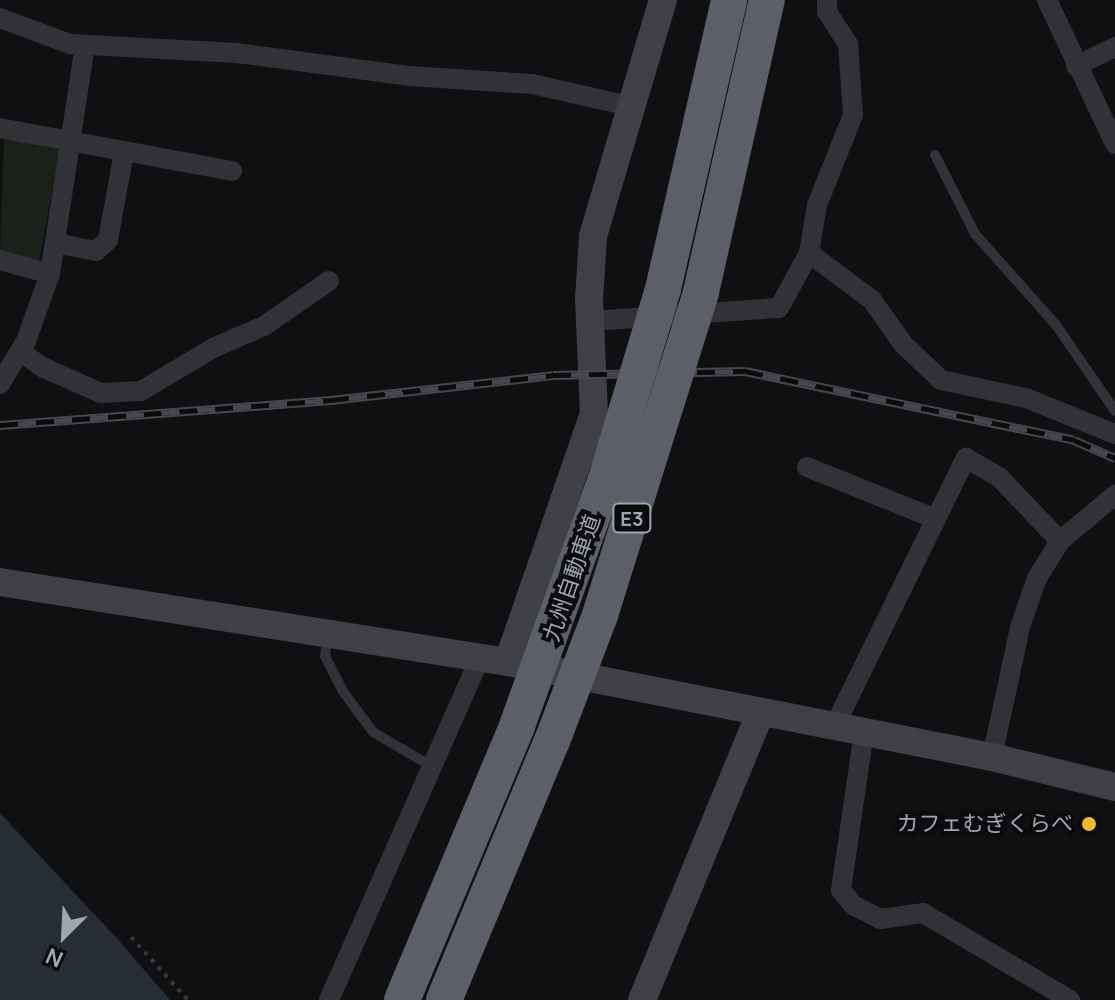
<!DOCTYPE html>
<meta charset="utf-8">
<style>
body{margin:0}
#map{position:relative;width:1115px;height:1000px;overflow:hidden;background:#100f11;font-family:Manrope,"Noto Sans JP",sans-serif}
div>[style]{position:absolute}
.green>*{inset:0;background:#1a211b}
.water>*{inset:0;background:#262d34}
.path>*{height:4px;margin-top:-2px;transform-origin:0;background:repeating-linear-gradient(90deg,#37383d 0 4px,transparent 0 10px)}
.lane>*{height:10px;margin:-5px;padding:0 5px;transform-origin:5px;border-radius:5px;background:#313136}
.street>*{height:20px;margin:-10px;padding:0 10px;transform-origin:10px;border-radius:10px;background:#313136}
.secondary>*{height:28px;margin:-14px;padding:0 14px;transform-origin:14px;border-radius:14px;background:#3f4046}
.highway>*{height:36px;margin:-18px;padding:0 18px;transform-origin:18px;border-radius:18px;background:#5c5f67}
.rail>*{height:9px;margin-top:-4.5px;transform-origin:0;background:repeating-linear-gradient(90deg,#0b0b0c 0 18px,#45474d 0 36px);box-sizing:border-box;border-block:2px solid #45474d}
.highway-bridge>*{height:36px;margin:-18px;padding:0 18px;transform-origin:18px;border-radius:18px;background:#5c5f67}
.dots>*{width:22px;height:22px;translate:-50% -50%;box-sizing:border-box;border:4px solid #0b0b0c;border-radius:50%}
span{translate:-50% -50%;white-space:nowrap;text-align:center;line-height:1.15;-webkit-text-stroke:8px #0b0b0c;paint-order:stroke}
.shield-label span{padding:2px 6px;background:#0b0b0c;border:2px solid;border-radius:6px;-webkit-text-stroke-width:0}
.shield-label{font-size:20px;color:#a0a5b2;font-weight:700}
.street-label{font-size:22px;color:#a0a5b2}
.poi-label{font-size:22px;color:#a0a5b2}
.right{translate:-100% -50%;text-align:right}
.north{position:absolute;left:24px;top:896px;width:80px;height:80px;-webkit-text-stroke:6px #0b0b0c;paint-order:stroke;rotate:204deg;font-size:22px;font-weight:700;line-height:32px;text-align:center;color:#a0a5b2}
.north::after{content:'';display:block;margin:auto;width:28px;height:36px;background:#a0a5b2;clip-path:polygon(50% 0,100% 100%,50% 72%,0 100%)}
</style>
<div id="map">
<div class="green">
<i style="clip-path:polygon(4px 137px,60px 150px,39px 261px,0 252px)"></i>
</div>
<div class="water">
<i style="clip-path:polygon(0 813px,122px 944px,170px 1000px,0 1000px)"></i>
</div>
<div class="path">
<i style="left:131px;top:937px;width:85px;rotate:47.9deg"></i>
</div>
<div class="lane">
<i style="left:935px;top:155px;width:89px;rotate:63.1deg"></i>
<i style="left:975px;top:234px;width:122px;rotate:48.3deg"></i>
<i style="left:1056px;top:325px;width:104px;rotate:55.5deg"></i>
<i style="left:327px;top:635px;width:21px;rotate:95deg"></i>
<i style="left:325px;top:656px;width:38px;rotate:63deg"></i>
<i style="left:342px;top:690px;width:52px;rotate:53.6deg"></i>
<i style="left:373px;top:732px;width:69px;rotate:30.3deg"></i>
</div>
<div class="street">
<i style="left:1047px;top:0;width:159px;rotate:64.7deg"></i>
<i style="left:0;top:18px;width:75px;rotate:20.4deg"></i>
<i style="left:70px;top:44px;width:167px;rotate:3.1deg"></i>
<i style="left:237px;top:53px;width:175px;rotate:7.6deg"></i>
<i style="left:410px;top:76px;width:122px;rotate:3.8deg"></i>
<i style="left:532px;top:84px;width:100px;rotate:12.7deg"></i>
<i style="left:1076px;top:66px;width:43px;rotate:-26deg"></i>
<i style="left:0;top:128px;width:236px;rotate:10.5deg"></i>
<i style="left:55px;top:243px;width:42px;rotate:11deg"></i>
<i style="left:96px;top:251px;width:16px;rotate:-43deg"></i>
<i style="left:108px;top:240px;width:89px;rotate:-79.7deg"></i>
<i style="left:809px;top:253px;width:79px;rotate:36.7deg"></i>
<i style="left:872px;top:300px;width:54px;rotate:54.8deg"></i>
<i style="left:903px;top:344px;width:52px;rotate:43.5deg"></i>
<i style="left:941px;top:380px;width:87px;rotate:12deg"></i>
<i style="left:1026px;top:398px;width:96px;rotate:22deg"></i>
<i style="left:0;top:260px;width:52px;rotate:15.6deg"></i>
<i style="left:591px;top:321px;width:188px;rotate:-4deg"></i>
<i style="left:779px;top:308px;width:63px;rotate:-61.4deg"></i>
<i style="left:809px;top:253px;width:49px;rotate:-80.5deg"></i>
<i style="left:817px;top:205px;width:97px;rotate:-68.2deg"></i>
<i style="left:853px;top:115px;width:71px;rotate:-94deg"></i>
<i style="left:848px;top:44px;width:38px;rotate:-123deg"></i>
<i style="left:827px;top:12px;width:12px;rotate:-90deg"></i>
<i style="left:20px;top:351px;width:27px;rotate:36deg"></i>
<i style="left:42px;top:367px;width:64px;rotate:23.8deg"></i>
<i style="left:101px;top:393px;width:40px;rotate:-2.9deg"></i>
<i style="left:141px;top:391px;width:84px;rotate:-30.8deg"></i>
<i style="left:213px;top:348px;width:56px;rotate:-23.3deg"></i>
<i style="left:264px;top:326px;width:79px;rotate:-34.7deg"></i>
<i style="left:0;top:384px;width:50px;rotate:-58.8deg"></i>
<i style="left:26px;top:341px;width:71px;rotate:-70.3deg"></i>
<i style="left:50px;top:274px;width:231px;rotate:-81.3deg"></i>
<i style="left:807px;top:467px;width:139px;rotate:22deg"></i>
<i style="left:834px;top:727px;width:300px;rotate:-63.9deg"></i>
<i style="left:966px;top:458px;width:39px;rotate:30deg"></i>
<i style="left:1000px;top:478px;width:87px;rotate:46.4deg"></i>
<i style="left:864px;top:732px;width:160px;rotate:98.3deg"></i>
<i style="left:841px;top:890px;width:19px;rotate:51deg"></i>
<i style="left:853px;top:905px;width:30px;rotate:27deg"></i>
<i style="left:880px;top:919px;width:43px;rotate:-7.9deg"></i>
<i style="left:923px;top:913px;width:171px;rotate:30.6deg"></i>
<i style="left:992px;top:757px;width:133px;rotate:-77.8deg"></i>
<i style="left:1020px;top:627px;width:52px;rotate:-70.9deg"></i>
<i style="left:1037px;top:578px;width:44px;rotate:-58.1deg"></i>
<i style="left:1060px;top:541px;width:72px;rotate:-39.9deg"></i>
<i style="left:329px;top:1000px;width:374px;rotate:-66.2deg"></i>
</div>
<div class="secondary">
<i style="left:0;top:582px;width:514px;rotate:8.95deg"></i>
<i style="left:508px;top:662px;width:493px;rotate:11.1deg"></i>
<i style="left:992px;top:757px;width:127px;rotate:13.7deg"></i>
<i style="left:508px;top:662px;width:262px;rotate:-70.9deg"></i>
<i style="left:594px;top:414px;width:114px;rotate:-92.5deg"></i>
<i style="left:589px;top:300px;width:64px;rotate:-86.4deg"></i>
<i style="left:593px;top:236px;width:246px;rotate:-73.5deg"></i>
<i style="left:642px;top:1000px;width:310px;rotate:-67.6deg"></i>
</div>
<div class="highway">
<i style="left:663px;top:289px;width:296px;rotate:-77.1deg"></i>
<i style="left:701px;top:292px;width:299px;rotate:-77.3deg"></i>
<i style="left:402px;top:1000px;width:297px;rotate:-67.2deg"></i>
<i style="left:444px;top:1000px;width:281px;rotate:-67.4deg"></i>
</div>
<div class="rail">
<i style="left:0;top:425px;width:332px;rotate:-4.3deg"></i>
<i style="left:331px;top:400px;width:223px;rotate:-6.4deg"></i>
<i style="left:553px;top:375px;width:192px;rotate:-1.2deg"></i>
<i style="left:745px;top:371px;width:336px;rotate:11.8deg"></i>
<i style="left:1074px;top:440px;width:45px;rotate:23.7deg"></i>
</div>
<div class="highway-bridge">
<i style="left:517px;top:726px;width:263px;rotate:-70.2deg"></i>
<i style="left:606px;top:479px;width:198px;rotate:-73.3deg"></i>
<i style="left:552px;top:741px;width:135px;rotate:-69.1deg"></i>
<i style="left:600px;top:615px;width:338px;rotate:-72.6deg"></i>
</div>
<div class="dots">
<i style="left:1089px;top:824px;background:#f3b825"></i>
</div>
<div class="shield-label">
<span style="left:632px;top:518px">E3</span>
</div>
<div class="street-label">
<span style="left:572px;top:578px;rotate:-71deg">九州自動車道</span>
</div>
<div class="poi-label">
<span class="right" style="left:1073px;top:824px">カフェむぎくらべ</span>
</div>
<div class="north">N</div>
</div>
